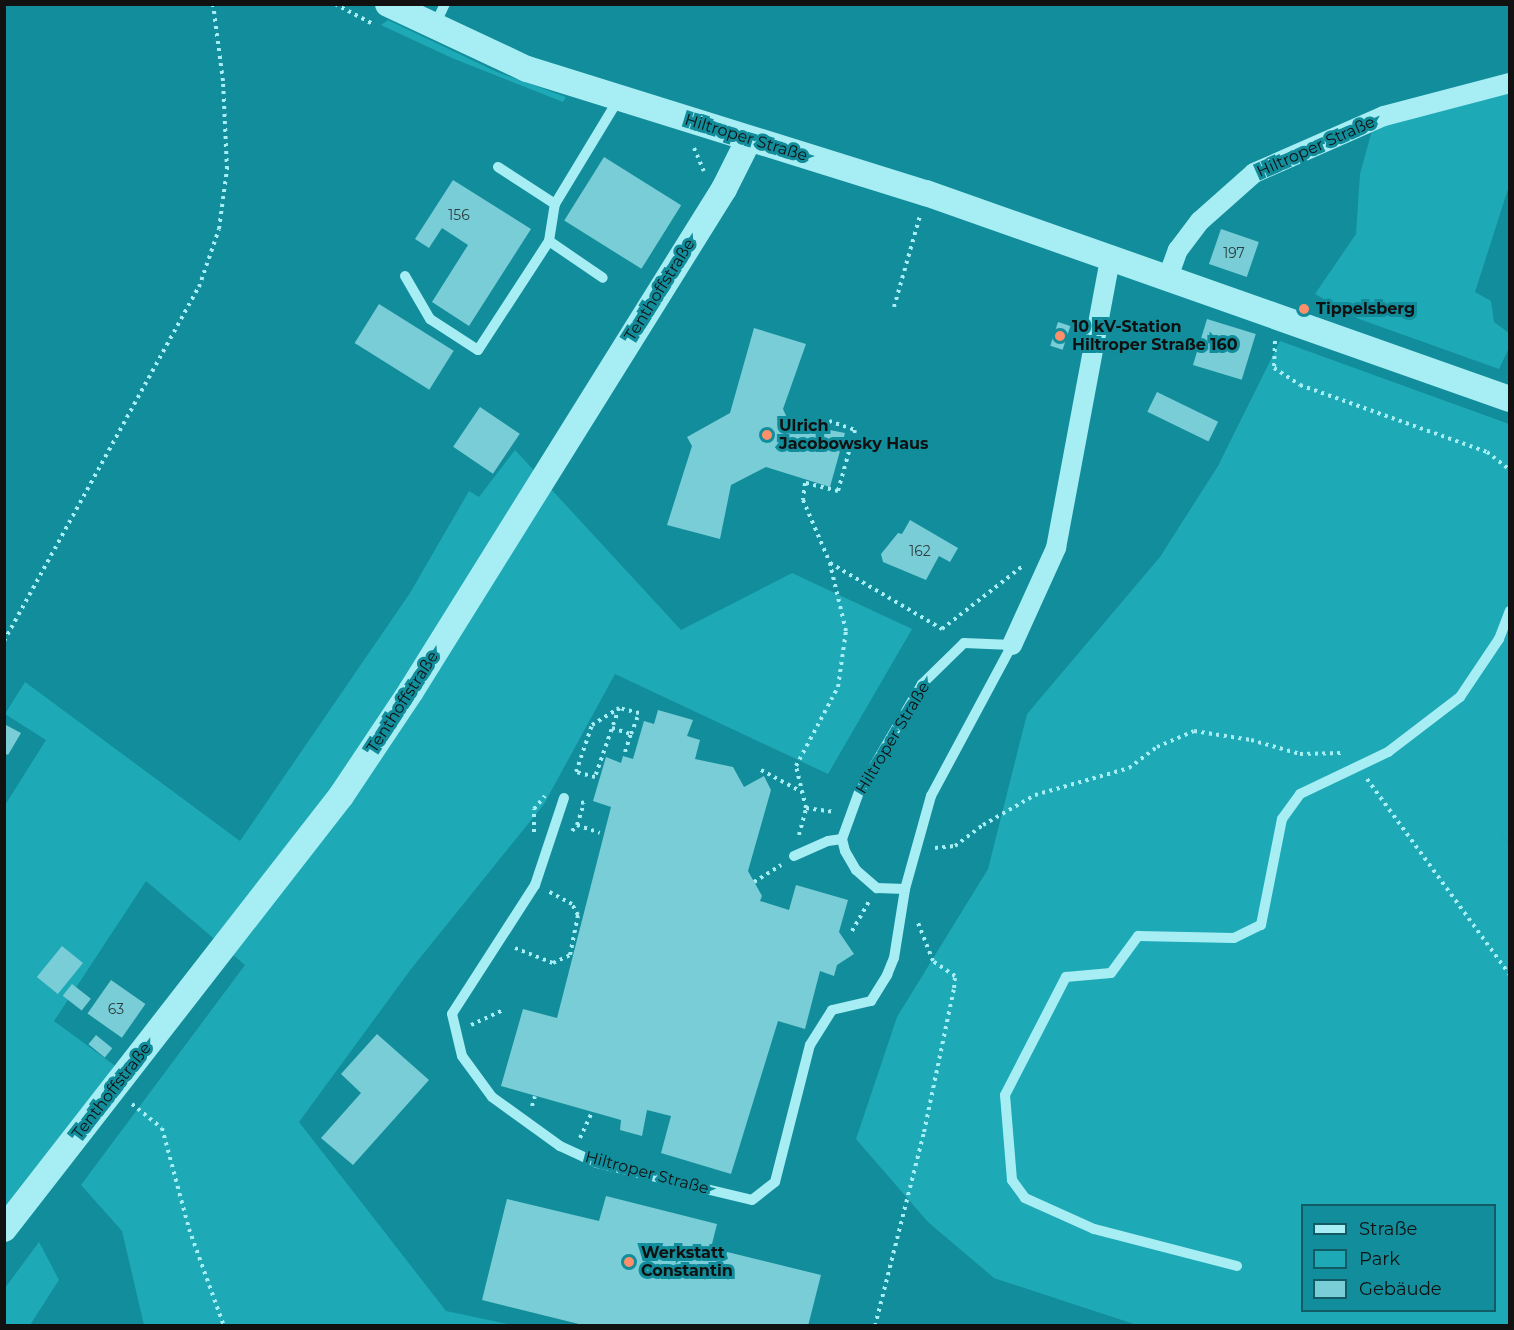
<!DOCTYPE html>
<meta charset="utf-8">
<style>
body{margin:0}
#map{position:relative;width:1514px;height:1330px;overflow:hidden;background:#128d9b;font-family:Montserrat,sans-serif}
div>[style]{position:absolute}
.green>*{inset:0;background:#1ea9b6}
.building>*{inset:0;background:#79cdd6;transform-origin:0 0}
.path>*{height:4px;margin-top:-2px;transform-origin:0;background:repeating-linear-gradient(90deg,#a7edf4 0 3px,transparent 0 7.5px)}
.service>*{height:10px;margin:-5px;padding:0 5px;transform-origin:5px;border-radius:5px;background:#a7edf4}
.minor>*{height:20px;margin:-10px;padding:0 10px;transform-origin:10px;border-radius:10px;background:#a7edf4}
.tertiary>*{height:26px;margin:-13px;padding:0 13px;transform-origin:13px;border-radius:13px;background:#a7edf4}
.dots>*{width:16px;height:16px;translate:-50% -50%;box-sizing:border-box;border:3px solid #128d9b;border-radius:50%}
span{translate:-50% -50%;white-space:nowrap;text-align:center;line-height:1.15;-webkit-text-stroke:6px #128d9b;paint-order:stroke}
.number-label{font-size:14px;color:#2b4042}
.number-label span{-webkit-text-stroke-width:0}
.street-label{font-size:16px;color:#111}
.poi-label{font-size:16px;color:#111;font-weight:700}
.left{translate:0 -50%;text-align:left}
.frame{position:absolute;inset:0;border:6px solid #111;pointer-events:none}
.legend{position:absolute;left:1301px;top:1204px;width:195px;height:108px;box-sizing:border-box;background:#128d9b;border:2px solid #125b64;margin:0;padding:8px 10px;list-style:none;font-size:18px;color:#111}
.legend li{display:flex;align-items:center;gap:12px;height:30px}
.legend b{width:30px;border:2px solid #125b64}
</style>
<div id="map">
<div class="green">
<i style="clip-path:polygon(388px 20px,497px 72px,566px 97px,563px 102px,452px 58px,381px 25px)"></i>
<i style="clip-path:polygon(1509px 90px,1509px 186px,1475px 292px,1491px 301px,1494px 322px,1509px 333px,1509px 348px,1499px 369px,1359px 319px,1315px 294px,1356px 234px,1360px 174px,1374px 123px)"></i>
<i style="clip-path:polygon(evenodd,1280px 341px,1509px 424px,1509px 844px,1499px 830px,1510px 846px,1509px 1325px,1137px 1325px,994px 1278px,928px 1222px,856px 1139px,897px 1017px,988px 869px,1027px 714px,1160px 557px,1218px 466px,1280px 341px,1302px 1206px,1494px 1206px,1494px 1310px,1302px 1310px,1302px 1206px)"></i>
<i style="clip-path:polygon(515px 450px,681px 630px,792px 573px,912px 629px,828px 774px,615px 674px,544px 804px,411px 969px,299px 1122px,446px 1311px,512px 1325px,144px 1325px,122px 1231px,81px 1185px,245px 965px,146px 881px,54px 1021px,118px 1068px,5px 1212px,5px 805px,46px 740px,5px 714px,25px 682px,240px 841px,410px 593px,469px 491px,479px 497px)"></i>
<i style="clip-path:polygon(39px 1242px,59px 1280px,30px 1325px,5px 1325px,5px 1288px)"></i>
</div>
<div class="building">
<i style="left:604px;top:157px;width:91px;height:75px;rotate:32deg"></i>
<i style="clip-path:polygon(453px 180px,531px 229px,469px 326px,432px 302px,468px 245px,442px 228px,429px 248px,415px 239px)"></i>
<i style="left:1221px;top:229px;width:40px;height:37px;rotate:19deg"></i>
<i style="left:379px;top:304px;width:88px;height:46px;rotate:32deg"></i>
<i style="left:1207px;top:319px;width:51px;height:48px;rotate:17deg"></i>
<i style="left:1058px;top:322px;width:13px;height:25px;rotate:18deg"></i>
<i style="clip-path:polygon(754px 328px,806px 344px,783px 409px,789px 422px,845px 433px,830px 487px,766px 467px,731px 485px,720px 539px,667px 525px,692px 446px,687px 437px,730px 413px)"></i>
<i style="left:1157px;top:392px;width:68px;height:22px;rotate:26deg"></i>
<i style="left:480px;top:407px;width:48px;height:48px;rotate:34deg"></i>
<i style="clip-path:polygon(910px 520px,958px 548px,950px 562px,939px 556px,926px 580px,883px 562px,881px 554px,898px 533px,902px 534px)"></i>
<i style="clip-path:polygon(658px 710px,693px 720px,687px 736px,700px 740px,695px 759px,733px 767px,744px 787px,764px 776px,771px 790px,748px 871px,762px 896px,760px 901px,789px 910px,796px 885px,848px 900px,839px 932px,854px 954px,837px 965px,834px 976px,820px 971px,805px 1029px,778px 1021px,731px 1174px,661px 1153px,671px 1116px,647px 1110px,642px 1136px,620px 1130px,621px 1120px,501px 1086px,523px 1009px,557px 1018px,611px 807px,593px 801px,606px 757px,621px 763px,623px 756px,633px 759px,644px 721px,654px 724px)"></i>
<i style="clip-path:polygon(4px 724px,21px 733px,8px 755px,4px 753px)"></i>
<i style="left:62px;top:946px;width:27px;height:40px;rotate:39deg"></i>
<i style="left:111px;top:980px;width:42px;height:41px;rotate:35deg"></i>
<i style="left:72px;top:984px;width:24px;height:15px;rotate:38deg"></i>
<i style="clip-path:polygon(377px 1034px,429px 1080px,353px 1165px,321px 1138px,361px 1093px,341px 1074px)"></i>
<i style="left:96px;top:1035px;width:21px;height:12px;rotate:39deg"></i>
<i style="clip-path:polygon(606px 1196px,717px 1224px,711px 1248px,821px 1275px,808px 1326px,587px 1326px,482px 1300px,507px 1199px,599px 1221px)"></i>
</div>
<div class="path">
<i style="left:335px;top:4px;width:41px;rotate:27.8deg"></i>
<i style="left:694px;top:148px;width:25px;rotate:67deg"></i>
<i style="left:894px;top:307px;width:95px;rotate:-74.1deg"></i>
<i style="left:1275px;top:341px;width:27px;rotate:92deg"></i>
<i style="left:1274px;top:368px;width:31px;rotate:33deg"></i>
<i style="left:1300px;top:385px;width:199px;rotate:19.7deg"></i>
<i style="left:1487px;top:452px;width:29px;rotate:38deg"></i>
<i style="left:829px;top:421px;width:28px;rotate:19deg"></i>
<i style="left:855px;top:430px;width:63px;rotate:105.6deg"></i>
<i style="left:838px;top:491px;width:34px;rotate:-166deg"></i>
<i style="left:805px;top:483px;width:17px;rotate:97deg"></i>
<i style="left:803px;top:500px;width:69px;rotate:66.8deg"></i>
<i style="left:830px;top:563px;width:130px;rotate:30.5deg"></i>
<i style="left:942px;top:629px;width:104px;rotate:-38deg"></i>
<i style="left:4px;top:641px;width:404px;rotate:-61.2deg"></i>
<i style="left:199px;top:287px;width:61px;rotate:-71deg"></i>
<i style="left:219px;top:229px;width:61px;rotate:-82.4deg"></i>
<i style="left:227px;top:169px;width:88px;rotate:-92.6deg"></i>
<i style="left:223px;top:81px;width:78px;rotate:-97.4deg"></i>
<i style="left:612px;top:728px;width:20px;rotate:18deg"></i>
<i style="left:631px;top:734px;width:22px;rotate:-69deg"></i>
<i style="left:639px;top:713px;width:21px;rotate:-166deg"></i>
<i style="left:619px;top:708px;width:73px;rotate:109.2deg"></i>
<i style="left:595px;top:777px;width:20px;rotate:-165deg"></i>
<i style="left:576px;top:772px;width:50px;rotate:-71.2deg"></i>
<i style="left:592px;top:725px;width:32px;rotate:-32deg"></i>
<i style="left:625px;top:752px;width:19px;rotate:-72deg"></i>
<i style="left:761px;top:770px;width:47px;rotate:28.2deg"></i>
<i style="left:1367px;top:779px;width:243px;rotate:53.9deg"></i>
<i style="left:806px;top:808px;width:29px;rotate:8deg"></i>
<i style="left:577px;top:825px;width:24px;rotate:19deg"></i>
<i style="left:572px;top:831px;width:8px;rotate:-50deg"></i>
<i style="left:577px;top:825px;width:23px;rotate:-72deg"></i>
<i style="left:584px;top:803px;width:4px;rotate:-166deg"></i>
<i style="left:534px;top:832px;width:23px;rotate:-90deg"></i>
<i style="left:534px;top:809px;width:17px;rotate:-50deg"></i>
<i style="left:799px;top:835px;width:28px;rotate:-75deg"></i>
<i style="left:806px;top:808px;width:43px;rotate:-103.4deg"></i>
<i style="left:796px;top:766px;width:89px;rotate:-62deg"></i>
<i style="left:838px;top:687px;width:57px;rotate:-81.9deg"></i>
<i style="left:846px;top:631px;width:69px;rotate:-103.4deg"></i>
<i style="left:935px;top:848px;width:20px;rotate:-6deg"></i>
<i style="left:955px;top:846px;width:35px;rotate:-37deg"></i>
<i style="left:983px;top:825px;width:60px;rotate:-30deg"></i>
<i style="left:1035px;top:795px;width:98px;rotate:-16deg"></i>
<i style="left:1129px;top:768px;width:35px;rotate:-37deg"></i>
<i style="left:1157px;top:747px;width:40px;rotate:-23.4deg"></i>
<i style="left:1194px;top:731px;width:58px;rotate:9deg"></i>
<i style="left:1251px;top:740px;width:51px;rotate:15.9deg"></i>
<i style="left:1300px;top:754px;width:42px;rotate:-1.4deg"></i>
<i style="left:754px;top:882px;width:32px;rotate:-32deg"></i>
<i style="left:852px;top:931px;width:34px;rotate:-60deg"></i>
<i style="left:515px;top:948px;width:41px;rotate:21.5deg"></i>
<i style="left:553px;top:963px;width:19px;rotate:-25deg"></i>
<i style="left:570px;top:955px;width:41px;rotate:-78.7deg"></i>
<i style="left:578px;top:915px;width:13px;rotate:-119deg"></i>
<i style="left:572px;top:904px;width:26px;rotate:-152deg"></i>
<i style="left:471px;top:1025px;width:35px;rotate:-25deg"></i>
<i style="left:132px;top:1104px;width:38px;rotate:39deg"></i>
<i style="left:162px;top:1128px;width:105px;rotate:75deg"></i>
<i style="left:189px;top:1229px;width:103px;rotate:70.2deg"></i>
<i style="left:532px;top:1106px;width:10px;rotate:-73deg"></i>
<i style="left:580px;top:1138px;width:29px;rotate:-65deg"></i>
<i style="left:875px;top:1326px;width:200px;rotate:-75.8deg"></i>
<i style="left:924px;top:1132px;width:147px;rotate:-78.2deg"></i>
<i style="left:954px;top:988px;width:12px;rotate:-85deg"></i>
<i style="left:955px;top:976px;width:27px;rotate:-146deg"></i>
<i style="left:933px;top:961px;width:41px;rotate:-111.5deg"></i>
</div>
<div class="service">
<i style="left:435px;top:25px;width:23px;rotate:-65deg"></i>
<i style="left:498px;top:167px;width:68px;rotate:33deg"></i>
<i style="left:549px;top:241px;width:65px;rotate:34.4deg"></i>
<i style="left:405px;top:276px;width:50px;rotate:59.8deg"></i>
<i style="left:430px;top:319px;width:57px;rotate:32.9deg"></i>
<i style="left:478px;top:350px;width:130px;rotate:-56.9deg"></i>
<i style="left:549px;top:241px;width:37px;rotate:-81deg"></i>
<i style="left:555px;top:204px;width:122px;rotate:-58.8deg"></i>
<i style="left:564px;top:798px;width:92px;rotate:108.4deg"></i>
<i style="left:535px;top:885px;width:153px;rotate:122.8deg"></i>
<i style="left:452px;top:1014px;width:43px;rotate:76.6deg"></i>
<i style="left:462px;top:1056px;width:51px;rotate:53.8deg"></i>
<i style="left:492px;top:1097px;width:84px;rotate:35.8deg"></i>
<i style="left:560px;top:1146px;width:41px;rotate:24.7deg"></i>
<i style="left:597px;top:1163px;width:159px;rotate:13.4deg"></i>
<i style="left:752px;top:1200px;width:29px;rotate:-38deg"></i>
<i style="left:775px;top:1182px;width:141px;rotate:-75.7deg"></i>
<i style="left:810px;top:1045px;width:41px;rotate:-57.8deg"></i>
<i style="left:832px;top:1010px;width:40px;rotate:-13deg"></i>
<i style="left:871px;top:1001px;width:31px;rotate:-58deg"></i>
<i style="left:887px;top:975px;width:18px;rotate:-68deg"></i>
<i style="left:894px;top:958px;width:70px;rotate:-80.9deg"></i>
<i style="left:905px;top:889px;width:97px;rotate:-74.4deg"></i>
<i style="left:931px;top:796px;width:171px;rotate:-61.8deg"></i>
<i style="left:1012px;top:645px;width:48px;rotate:-177.6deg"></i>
<i style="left:964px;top:643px;width:59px;rotate:135.7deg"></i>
<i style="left:922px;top:684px;width:125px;rotate:120.3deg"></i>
<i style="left:859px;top:792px;width:50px;rotate:109.9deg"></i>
<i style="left:842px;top:839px;width:12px;rotate:76deg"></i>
<i style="left:845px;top:851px;width:22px;rotate:60deg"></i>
<i style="left:856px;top:870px;width:28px;rotate:41deg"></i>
<i style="left:877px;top:888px;width:28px;rotate:2deg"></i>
<i style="left:794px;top:856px;width:37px;rotate:-24deg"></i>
<i style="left:828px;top:841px;width:14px;rotate:-8deg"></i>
<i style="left:1237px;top:1266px;width:148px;rotate:-165.5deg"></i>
<i style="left:1094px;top:1229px;width:76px;rotate:-155.8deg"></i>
<i style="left:1025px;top:1198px;width:22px;rotate:-126deg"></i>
<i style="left:1012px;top:1180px;width:85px;rotate:-94.7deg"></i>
<i style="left:1005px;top:1095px;width:133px;rotate:-62.7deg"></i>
<i style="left:1066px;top:977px;width:45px;rotate:-5.1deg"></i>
<i style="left:1111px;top:973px;width:46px;rotate:-53.9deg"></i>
<i style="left:1138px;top:936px;width:96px;rotate:1.2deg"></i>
<i style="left:1234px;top:938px;width:30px;rotate:-26deg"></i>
<i style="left:1261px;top:925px;width:108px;rotate:-78.8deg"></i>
<i style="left:1282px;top:819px;width:31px;rotate:-54deg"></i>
<i style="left:1300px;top:794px;width:98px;rotate:-25.5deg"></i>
<i style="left:1388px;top:752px;width:91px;rotate:-37.4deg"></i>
<i style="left:1460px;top:697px;width:70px;rotate:-56.1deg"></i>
<i style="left:1499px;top:639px;width:30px;rotate:-69deg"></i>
</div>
<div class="minor">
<i style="left:1168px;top:277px;width:29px;rotate:-70deg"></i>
<i style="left:1178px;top:250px;width:36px;rotate:-53deg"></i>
<i style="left:1200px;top:221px;width:72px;rotate:-41.6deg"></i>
<i style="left:1254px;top:173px;width:142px;rotate:-23.7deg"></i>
<i style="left:1384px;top:116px;width:130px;rotate:-14.7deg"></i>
<i style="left:1012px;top:645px;width:107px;rotate:-65.6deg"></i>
<i style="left:1056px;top:548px;width:294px;rotate:-79.4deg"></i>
</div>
<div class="tertiary">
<i style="left:388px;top:4px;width:153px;rotate:25.1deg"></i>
<i style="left:527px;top:69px;width:418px;rotate:17.3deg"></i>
<i style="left:926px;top:193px;width:619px;rotate:19.43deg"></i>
<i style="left:4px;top:1229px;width:549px;rotate:-52.11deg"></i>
<i style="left:341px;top:796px;width:126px;rotate:-56.3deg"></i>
<i style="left:411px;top:691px;width:592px;rotate:-58.06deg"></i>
<i style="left:724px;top:189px;width:56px;rotate:-63.4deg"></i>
</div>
<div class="dots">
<i style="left:1304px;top:309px;background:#ff8f69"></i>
<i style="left:1060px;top:336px;background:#ff8f69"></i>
<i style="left:767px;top:435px;background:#ff8f69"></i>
<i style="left:629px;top:1262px;background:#ff8f69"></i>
</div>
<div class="number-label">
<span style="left:459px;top:215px">156</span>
<span style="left:1234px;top:253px">197</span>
<span style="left:920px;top:551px">162</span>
<span style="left:116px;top:1009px">63</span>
</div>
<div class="street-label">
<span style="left:746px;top:138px;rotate:17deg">Hiltroper Straße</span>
<span style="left:1316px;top:147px;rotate:-24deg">Hiltroper Straße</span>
<span style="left:660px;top:290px;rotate:-58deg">Tenthoffstraße</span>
<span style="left:403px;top:702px;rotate:-57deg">Tenthoffstraße</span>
<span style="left:893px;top:738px;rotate:-59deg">Hiltroper Straße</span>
<span style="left:112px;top:1091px;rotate:-52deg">Tenthoffstraße</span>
<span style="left:647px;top:1173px;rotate:15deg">Hiltroper Straße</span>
</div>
<div class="poi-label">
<span class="left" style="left:1316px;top:309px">Tippelsberg</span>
<span class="left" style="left:1072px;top:336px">10 kV-Station<br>Hiltroper Straße 160</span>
<span class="left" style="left:779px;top:435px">Ulrich<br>Jacobowsky Haus</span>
<span class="left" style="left:641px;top:1262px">Werkstatt<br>Constantin</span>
</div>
<div class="frame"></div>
<ul class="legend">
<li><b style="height:8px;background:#a7edf4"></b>Straße</li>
<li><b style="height:16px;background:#1ea9b6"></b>Park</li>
<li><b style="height:16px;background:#79cdd6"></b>Gebäude</li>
</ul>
</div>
